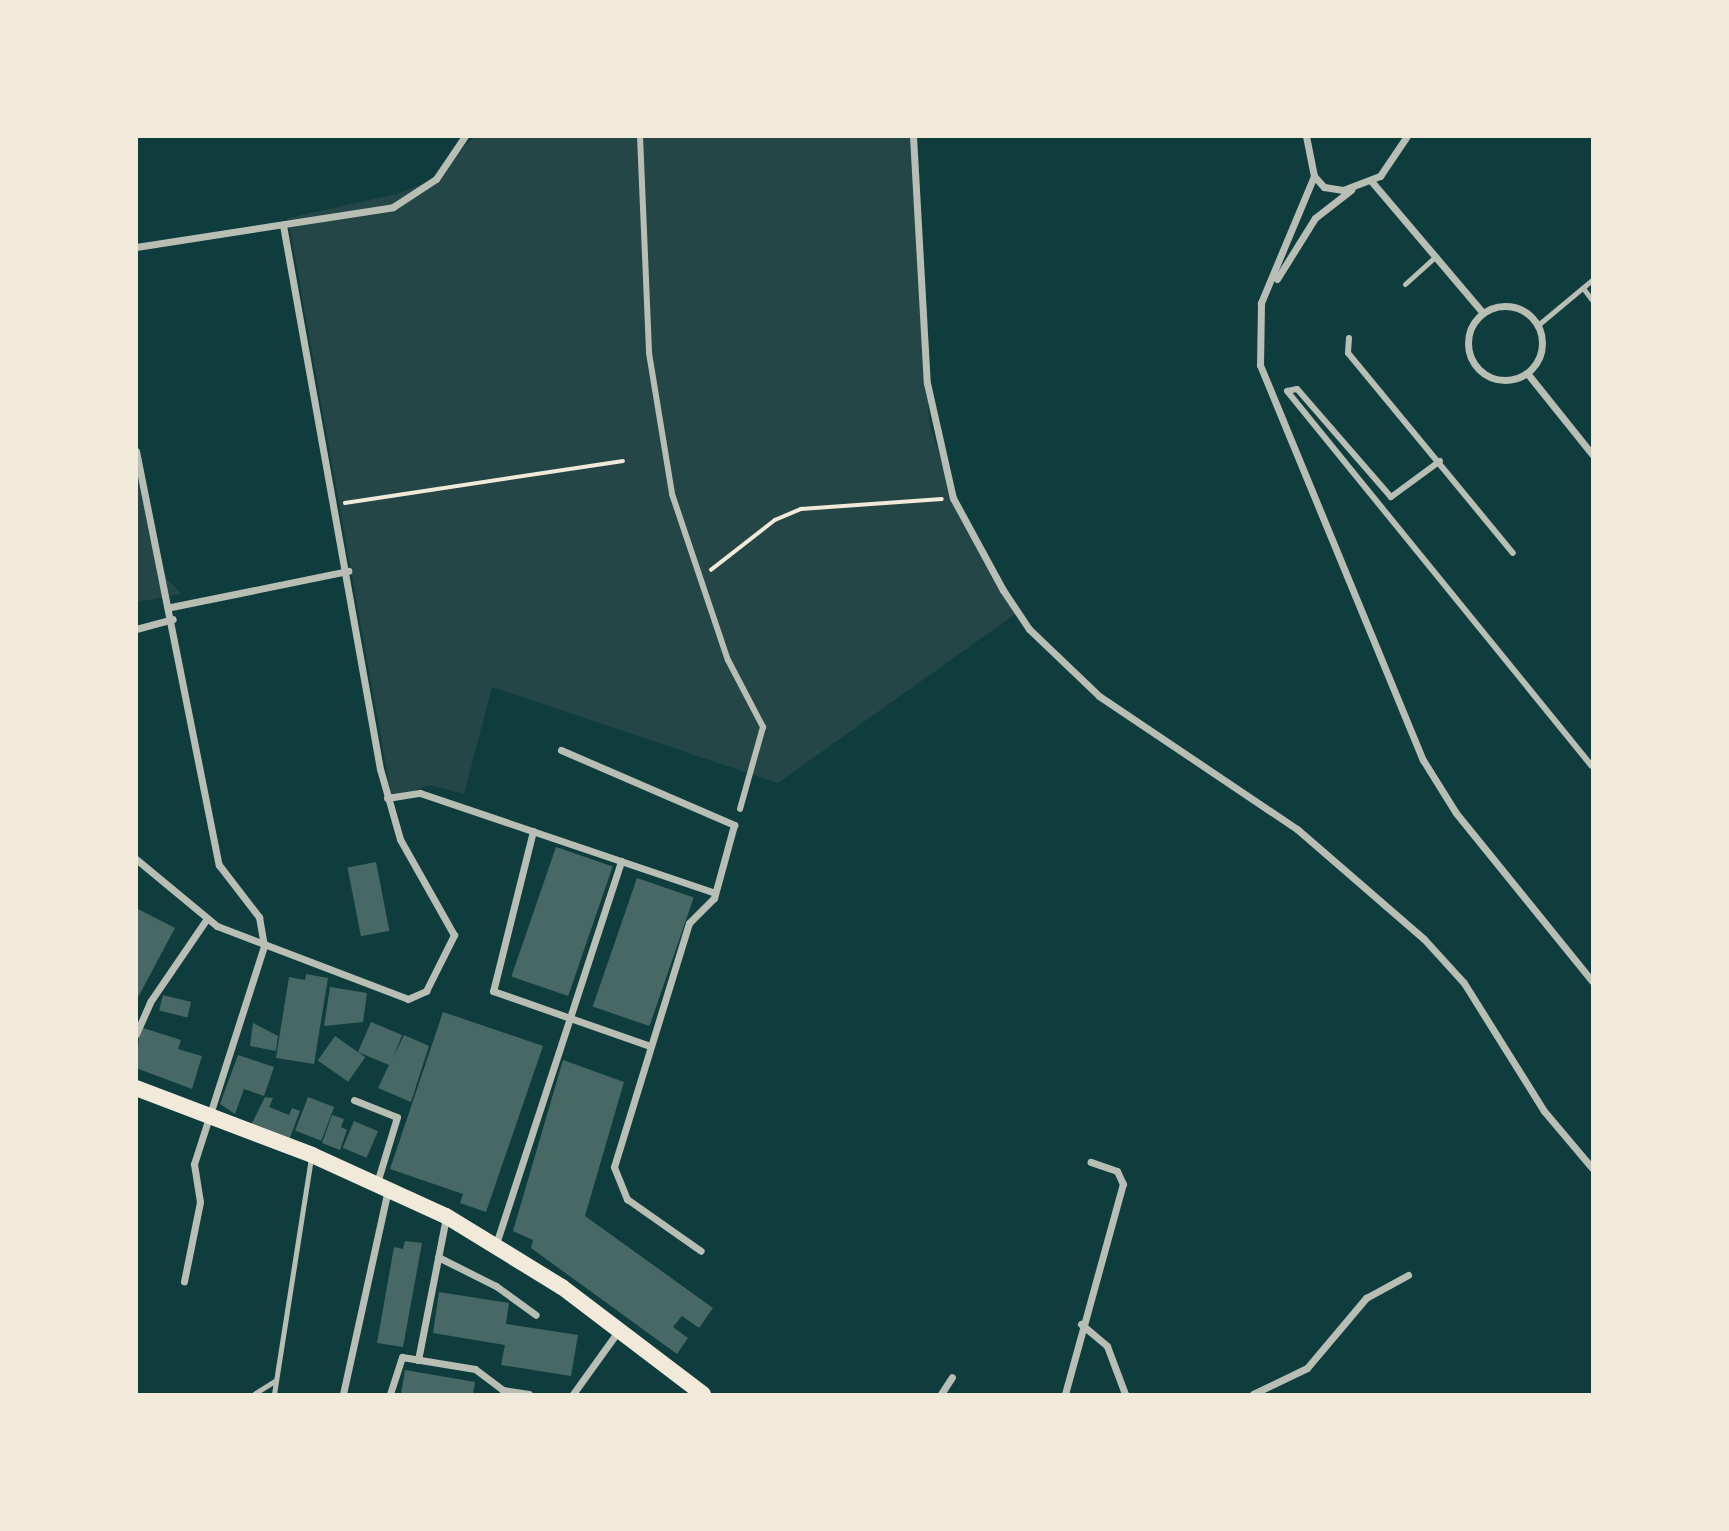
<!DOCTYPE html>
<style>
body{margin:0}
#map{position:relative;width:1729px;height:1531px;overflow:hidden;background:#0f3d3e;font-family:"Work Sans",sans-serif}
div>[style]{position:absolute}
.green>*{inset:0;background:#244646}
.building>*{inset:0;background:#486865;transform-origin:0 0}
.path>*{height:3.5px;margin:-1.75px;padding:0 1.75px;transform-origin:1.75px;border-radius:1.75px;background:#f1e9da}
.service>*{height:5px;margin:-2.5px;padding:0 2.5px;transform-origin:2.5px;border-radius:2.5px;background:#b8beb3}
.pedestrian>*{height:6px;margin:-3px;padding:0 3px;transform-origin:3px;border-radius:3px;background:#b8beb3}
.minor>*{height:7px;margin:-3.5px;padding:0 3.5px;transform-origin:3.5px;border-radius:3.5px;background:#b8beb3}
.minor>.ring{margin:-3.5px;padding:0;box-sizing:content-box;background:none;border:7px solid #b8beb3;border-radius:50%}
.primary>*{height:16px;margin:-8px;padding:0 8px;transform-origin:8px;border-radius:8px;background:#f1e9da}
span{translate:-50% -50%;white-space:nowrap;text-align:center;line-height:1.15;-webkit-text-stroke:5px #f1e9da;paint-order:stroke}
.frame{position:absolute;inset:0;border:138px solid #f1e9da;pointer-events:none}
</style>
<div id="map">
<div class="green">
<i style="clip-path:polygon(474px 137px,914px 137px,929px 422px,955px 504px,1018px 612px,778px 783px,492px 687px,464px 794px,429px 785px,392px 799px,288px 218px,397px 194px,432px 180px)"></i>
<i style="clip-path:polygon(136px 442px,156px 547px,167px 579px,182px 594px,137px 602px)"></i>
</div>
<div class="building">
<i style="left:556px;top:847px;width:60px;height:137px;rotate:19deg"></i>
<i style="left:376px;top:862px;width:70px;height:29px;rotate:79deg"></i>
<i style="left:637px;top:878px;width:60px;height:136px;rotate:19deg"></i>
<i style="clip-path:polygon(136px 908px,175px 928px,136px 1001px)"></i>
<i style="clip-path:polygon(306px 974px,328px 978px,314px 1064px,276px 1058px,289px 977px,305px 980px)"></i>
<i style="clip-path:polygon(330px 987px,367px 993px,363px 1022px,324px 1026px)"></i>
<i style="left:163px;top:995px;width:29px;height:16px;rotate:14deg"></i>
<i style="clip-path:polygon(443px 1012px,543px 1046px,486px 1212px,460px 1203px,463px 1194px,390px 1169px)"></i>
<i style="clip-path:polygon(371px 1022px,402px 1035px,393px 1058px,404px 1035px,429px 1046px,411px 1102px,378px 1088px,389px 1065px,358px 1052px)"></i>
<i style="clip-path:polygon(253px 1023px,278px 1036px,276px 1051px,250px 1046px)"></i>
<i style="clip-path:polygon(140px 1027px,181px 1040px,178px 1049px,202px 1056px,192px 1089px,136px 1068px)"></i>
<i style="left:335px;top:1036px;width:37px;height:30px;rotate:35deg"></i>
<i style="clip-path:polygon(238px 1055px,274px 1067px,264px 1096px,244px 1089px,235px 1114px,220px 1104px)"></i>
<i style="clip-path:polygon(563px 1060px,624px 1082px,585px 1216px,713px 1308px,699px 1328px,682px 1316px,673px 1327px,688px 1338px,677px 1354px,531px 1248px,533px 1240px,513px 1231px)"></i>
<i style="clip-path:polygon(265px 1097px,273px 1098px,269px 1107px,289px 1115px,292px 1108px,300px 1111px,289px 1140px,251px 1125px)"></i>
<i style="left:308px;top:1097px;width:28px;height:36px;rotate:21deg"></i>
<i style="clip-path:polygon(332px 1115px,344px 1119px,341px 1127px,347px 1130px,340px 1150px,322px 1143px)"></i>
<i style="left:354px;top:1121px;width:26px;height:29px;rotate:23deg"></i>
<i style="clip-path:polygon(405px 1241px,422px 1243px,403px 1347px,377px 1343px,394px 1247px,403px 1249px)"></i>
<i style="clip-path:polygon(439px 1292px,509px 1303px,506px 1324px,578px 1335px,571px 1376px,501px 1365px,505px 1345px,433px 1333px)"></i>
<i style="clip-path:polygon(405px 1370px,475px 1382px,473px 1394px,401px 1394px)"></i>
</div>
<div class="path">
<i style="left:345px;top:503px;width:281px;rotate:-8.6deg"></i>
<i style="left:711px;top:570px;width:81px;rotate:-38deg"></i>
<i style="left:775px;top:520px;width:28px;rotate:-23deg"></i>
<i style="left:801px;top:509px;width:141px;rotate:-4.1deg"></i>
</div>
<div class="service">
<i style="left:1405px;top:284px;width:42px;rotate:-42.1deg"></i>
<i style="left:1583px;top:288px;width:15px;rotate:53deg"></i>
<i style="left:1538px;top:325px;width:70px;rotate:-39.8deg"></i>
<i style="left:254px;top:1394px;width:26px;rotate:-32deg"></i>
<i style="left:274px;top:1394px;width:239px;rotate:-81.1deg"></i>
</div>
<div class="pedestrian">
<i style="left:640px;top:136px;width:217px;rotate:87.6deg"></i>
<i style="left:649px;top:353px;width:143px;rotate:80.7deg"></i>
<i style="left:672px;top:494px;width:175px;rotate:71.4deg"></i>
<i style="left:728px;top:660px;width:76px;rotate:62.4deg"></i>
<i style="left:763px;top:727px;width:85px;rotate:105.7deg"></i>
<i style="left:1349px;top:338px;width:15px;rotate:94deg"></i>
<i style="left:1348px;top:353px;width:259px;rotate:50.5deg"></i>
<i style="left:1440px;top:461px;width:61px;rotate:143.7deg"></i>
<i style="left:1391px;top:497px;width:143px;rotate:-131deg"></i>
<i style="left:1297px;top:389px;width:10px;rotate:169deg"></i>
<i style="left:1287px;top:391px;width:483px;rotate:50.9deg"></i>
</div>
<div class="minor">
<i style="left:913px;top:136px;width:247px;rotate:86.8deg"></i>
<i style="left:927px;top:383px;width:118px;rotate:77.3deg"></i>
<i style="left:953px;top:498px;width:105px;rotate:61.5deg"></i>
<i style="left:1003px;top:590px;width:47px;rotate:56.3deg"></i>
<i style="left:1029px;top:629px;width:97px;rotate:43.7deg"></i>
<i style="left:1099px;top:696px;width:239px;rotate:33.9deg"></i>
<i style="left:1297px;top:829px;width:168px;rotate:40.9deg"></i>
<i style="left:1424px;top:939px;width:59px;rotate:47.7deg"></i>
<i style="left:1464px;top:983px;width:151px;rotate:58deg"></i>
<i style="left:1544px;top:1111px;width:75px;rotate:49.9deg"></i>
<i style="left:1306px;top:136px;width:41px;rotate:78.7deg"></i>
<i style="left:1314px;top:176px;width:15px;rotate:48deg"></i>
<i style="left:1324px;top:187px;width:19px;rotate:9deg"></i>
<i style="left:1343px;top:190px;width:40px;rotate:-21deg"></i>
<i style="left:1380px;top:176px;width:48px;rotate:-56deg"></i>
<i style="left:1314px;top:176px;width:138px;rotate:112.7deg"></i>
<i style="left:1261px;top:303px;width:62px;rotate:90.9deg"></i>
<i style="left:1260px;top:365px;width:427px;rotate:67.6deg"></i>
<i style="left:1423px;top:760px;width:62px;rotate:58.1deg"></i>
<i style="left:1456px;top:813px;width:216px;rotate:51deg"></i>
<i style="left:1372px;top:182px;width:172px;rotate:49.7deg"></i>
<i style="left:136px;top:247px;width:260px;rotate:-8.8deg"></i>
<i style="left:393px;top:207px;width:51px;rotate:-33.1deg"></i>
<i style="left:436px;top:179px;width:52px;rotate:-56deg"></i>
<i style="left:1277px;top:279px;width:72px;rotate:-58.1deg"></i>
<i style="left:1315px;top:218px;width:46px;rotate:-37.9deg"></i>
<i class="ring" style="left:1468px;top:306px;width:67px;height:67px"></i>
<i style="left:1527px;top:373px;width:104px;rotate:51.3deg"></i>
<i style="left:136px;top:451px;width:422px;rotate:78.7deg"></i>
<i style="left:219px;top:865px;width:66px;rotate:52.4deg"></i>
<i style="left:259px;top:917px;width:29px;rotate:80deg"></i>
<i style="left:264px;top:946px;width:229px;rotate:107.8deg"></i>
<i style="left:194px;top:1164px;width:38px;rotate:81deg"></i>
<i style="left:200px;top:1202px;width:81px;rotate:101.4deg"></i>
<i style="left:171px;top:607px;width:181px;rotate:-11.5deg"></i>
<i style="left:136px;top:629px;width:38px;rotate:-15deg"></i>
<i style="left:561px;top:750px;width:189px;rotate:23.4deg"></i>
<i style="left:734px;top:825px;width:76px;rotate:105.3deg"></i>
<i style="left:714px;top:898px;width:35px;rotate:135deg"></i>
<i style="left:689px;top:923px;width:255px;rotate:107.1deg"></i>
<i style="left:614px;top:1167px;width:35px;rotate:68deg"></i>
<i style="left:627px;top:1199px;width:90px;rotate:35.1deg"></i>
<i style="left:387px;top:798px;width:33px;rotate:-9deg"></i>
<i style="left:420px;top:793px;width:311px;rotate:18.7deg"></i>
<i style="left:533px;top:831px;width:165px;rotate:104deg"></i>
<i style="left:493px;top:991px;width:166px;rotate:19.3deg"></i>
<i style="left:136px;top:859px;width:105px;rotate:39.6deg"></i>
<i style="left:217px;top:926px;width:204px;rotate:20.9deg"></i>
<i style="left:408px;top:999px;width:20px;rotate:-24deg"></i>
<i style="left:426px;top:991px;width:63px;rotate:-63.4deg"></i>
<i style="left:454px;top:935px;width:110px;rotate:-119.4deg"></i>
<i style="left:400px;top:839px;width:73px;rotate:-105.9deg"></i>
<i style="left:380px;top:769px;width:553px;rotate:-100.11deg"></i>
<i style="left:136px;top:1034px;width:35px;rotate:-66deg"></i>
<i style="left:150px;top:1002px;width:99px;rotate:-55.7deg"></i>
<i style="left:354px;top:1100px;width:46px;rotate:21.6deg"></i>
<i style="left:397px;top:1117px;width:69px;rotate:106.9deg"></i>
<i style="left:496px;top:1244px;width:403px;rotate:-71.9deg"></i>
<i style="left:438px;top:1257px;width:65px;rotate:26.6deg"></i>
<i style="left:496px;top:1286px;width:49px;rotate:35.9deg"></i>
<i style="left:1081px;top:1324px;width:34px;rotate:40deg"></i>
<i style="left:1107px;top:1346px;width:51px;rotate:69.4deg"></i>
<i style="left:418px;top:1360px;width:146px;rotate:-78.9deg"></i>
<i style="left:343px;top:1394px;width:209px;rotate:-77.6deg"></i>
<i style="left:390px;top:1394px;width:39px;rotate:-72deg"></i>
<i style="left:402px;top:1357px;width:74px;rotate:9.3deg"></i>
<i style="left:475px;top:1369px;width:35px;rotate:37deg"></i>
<i style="left:503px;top:1390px;width:26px;rotate:9deg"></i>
<i style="left:573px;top:1394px;width:79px;rotate:-54.3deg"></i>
<i style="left:941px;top:1394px;width:20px;rotate:-57deg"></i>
<i style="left:1065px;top:1394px;width:218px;rotate:-74.6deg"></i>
<i style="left:1123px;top:1184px;width:14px;rotate:-115deg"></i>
<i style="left:1117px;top:1171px;width:28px;rotate:-161deg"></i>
<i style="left:1253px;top:1394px;width:60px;rotate:-25.7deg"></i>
<i style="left:1307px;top:1368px;width:92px;rotate:-49.9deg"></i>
<i style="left:1366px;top:1298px;width:48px;rotate:-28.7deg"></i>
</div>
<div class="primary">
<i style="left:136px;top:1088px;width:188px;rotate:20.8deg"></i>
<i style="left:312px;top:1155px;width:147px;rotate:24.5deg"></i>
<i style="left:446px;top:1216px;width:136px;rotate:31.5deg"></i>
<i style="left:562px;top:1287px;width:177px;rotate:37.2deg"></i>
</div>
<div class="frame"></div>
</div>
